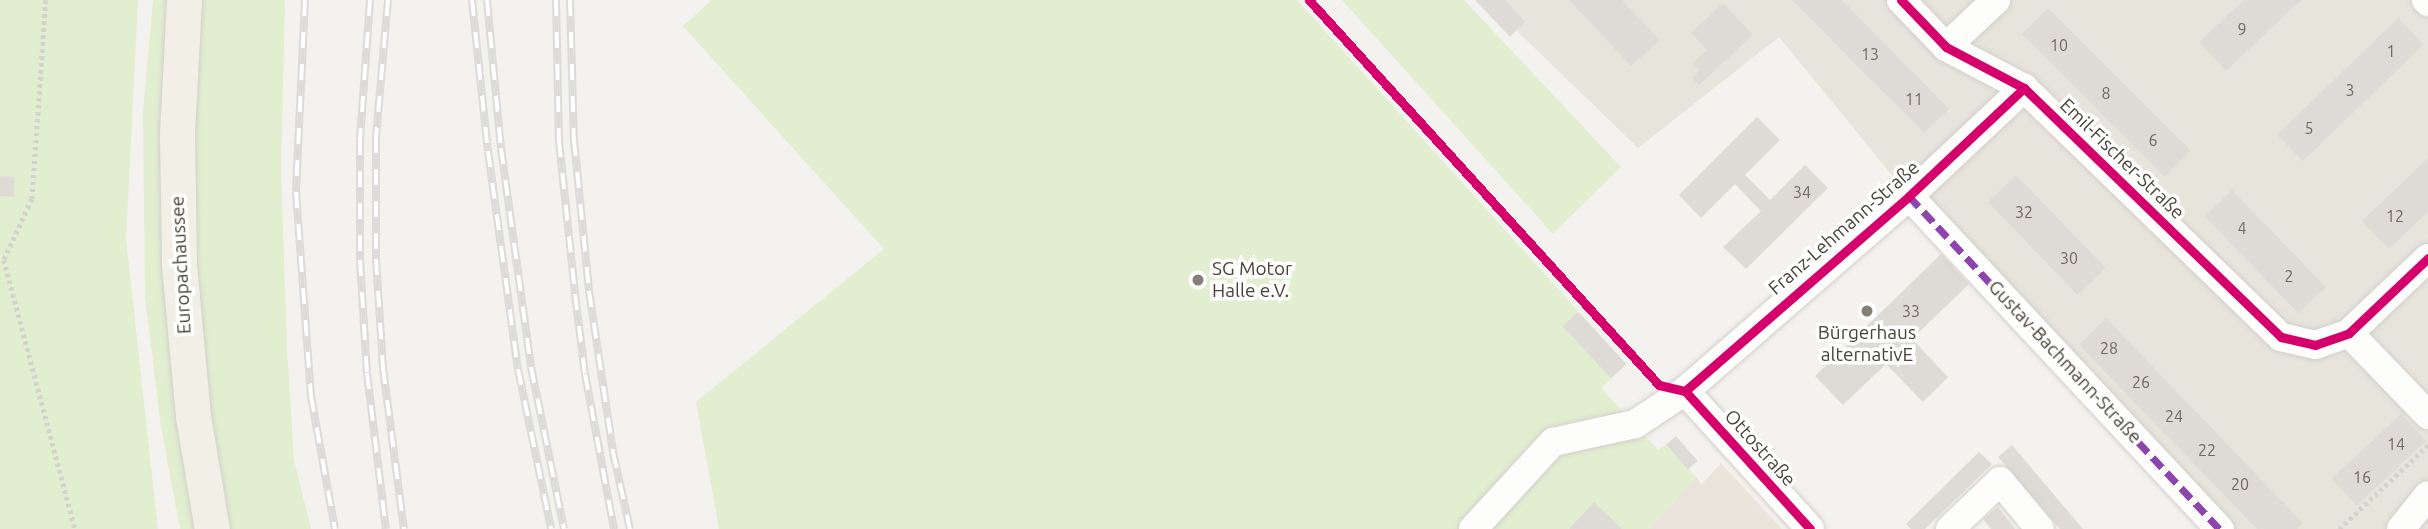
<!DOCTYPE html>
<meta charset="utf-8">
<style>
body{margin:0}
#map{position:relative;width:2428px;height:529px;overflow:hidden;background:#f4f2ee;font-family:Ubuntu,sans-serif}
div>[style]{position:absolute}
.residential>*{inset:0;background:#e7e4dc}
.education>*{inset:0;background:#eae5da}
.green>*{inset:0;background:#e1eecf}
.building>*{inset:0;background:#dedbd6;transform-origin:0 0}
.path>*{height:4.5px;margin-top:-2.25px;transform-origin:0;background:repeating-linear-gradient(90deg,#d3d2cc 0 3.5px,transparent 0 7px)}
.roads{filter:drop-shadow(0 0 2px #d2d0cb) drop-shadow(0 0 2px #d2d0cb)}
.minor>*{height:28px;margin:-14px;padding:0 14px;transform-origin:14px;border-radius:14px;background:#fdfdfc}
.major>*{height:35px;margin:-17.5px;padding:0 17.5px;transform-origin:17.5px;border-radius:17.5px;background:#f2efe6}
.rail>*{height:8px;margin-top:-4px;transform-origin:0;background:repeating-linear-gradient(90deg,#fff 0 16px,#dbdbda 0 32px);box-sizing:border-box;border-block:2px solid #dbdbda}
.quiet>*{height:7px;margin-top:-3.5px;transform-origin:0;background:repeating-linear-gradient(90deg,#8e44ad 0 14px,transparent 0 21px)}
.cycleway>*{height:9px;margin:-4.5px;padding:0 4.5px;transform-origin:4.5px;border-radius:4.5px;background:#d6006c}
.dots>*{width:19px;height:19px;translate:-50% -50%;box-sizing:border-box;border:4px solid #fff;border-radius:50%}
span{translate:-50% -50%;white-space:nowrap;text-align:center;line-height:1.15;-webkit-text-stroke:7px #fff;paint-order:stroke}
.number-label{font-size:16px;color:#706a61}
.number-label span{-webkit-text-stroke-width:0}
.street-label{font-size:19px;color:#4b4439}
.poi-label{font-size:19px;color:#4b4439}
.left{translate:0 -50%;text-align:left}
</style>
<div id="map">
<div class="residential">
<i style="clip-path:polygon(1485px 0,2428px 0,2428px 529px,2220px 529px,1909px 196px,1779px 37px,1638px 148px)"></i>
</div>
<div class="education">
<i style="clip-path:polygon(1721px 463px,1782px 529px,1649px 529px,1696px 477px,1702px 484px)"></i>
</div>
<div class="green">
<i style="clip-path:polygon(0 0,138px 0,126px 239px,158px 529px,0 529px)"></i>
<i style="clip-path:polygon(153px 0,171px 0,199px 529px,180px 529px,161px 427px,145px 297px,143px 111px)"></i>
<i style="clip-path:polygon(196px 0,285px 0,281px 169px,287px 348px,294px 460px,311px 529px,224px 529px,205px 414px,189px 134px)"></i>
<i style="clip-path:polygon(712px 0,1297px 0,1626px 364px,1601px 388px,1658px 450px,1666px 445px,1696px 477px,1649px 529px,719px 529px,696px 402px,884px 249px,683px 26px)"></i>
<i style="clip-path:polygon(1342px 0,1464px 0,1621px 167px,1553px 234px)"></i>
</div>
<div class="building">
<i style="clip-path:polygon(1475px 0,1505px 0,1525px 22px,1510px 37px)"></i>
<i style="clip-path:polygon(1569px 0,1622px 0,1660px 40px,1631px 66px)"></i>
<i style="clip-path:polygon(1792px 0,1842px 0,1949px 109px,1924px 133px)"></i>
<i style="clip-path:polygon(2244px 0,2301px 0,2226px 71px,2199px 42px)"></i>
<i style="clip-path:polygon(1723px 3px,1753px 35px,1699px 85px,1692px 78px,1700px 70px,1693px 63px,1707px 50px,1691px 33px)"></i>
<i style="left:2048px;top:8px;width:202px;height:37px;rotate:45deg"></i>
<i style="left:2398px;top:18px;width:37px;height:168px;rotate:46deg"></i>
<i style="clip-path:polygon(1757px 117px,1780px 140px,1745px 175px,1770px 200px,1805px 165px,1828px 188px,1746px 269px,1723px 247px,1761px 211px,1735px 184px,1701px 218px,1679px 195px)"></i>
<i style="clip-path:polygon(2428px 158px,2428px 212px,2389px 249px,2362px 221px)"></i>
<i style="left:2016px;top:175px;width:129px;height:39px;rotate:46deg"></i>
<i style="left:0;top:176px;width:15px;height:20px;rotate:4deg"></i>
<i style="left:2232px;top:190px;width:135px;height:38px;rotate:46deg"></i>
<i style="clip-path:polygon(1941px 254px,1969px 284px,1912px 339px,1948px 377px,1923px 402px,1886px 364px,1843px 405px,1815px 376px)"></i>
<i style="left:1578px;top:312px;width:71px;height:21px;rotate:47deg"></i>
<i style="clip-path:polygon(2106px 318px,2303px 523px,2297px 529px,2257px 529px,2079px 345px)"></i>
<i style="left:2401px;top:414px;width:37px;height:95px;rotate:47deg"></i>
<i style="left:1676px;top:436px;width:33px;height:13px;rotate:49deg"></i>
<i style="clip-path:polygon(2012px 445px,2083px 529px,2060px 529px,1998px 457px)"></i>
<i style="clip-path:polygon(1979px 452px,1992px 464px,1925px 529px,1911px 529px,1906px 524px)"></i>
<i style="clip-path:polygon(1594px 502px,1622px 529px,1569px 529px)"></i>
<i style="clip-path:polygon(1998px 507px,2015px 529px,1991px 529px,1983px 519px)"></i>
</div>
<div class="path">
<i style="left:46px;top:0;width:199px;rotate:94deg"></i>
<i style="left:32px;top:199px;width:67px;rotate:114.7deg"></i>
<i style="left:4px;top:260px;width:278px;rotate:75.2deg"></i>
<i style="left:2339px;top:529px;width:122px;rotate:-43.3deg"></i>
</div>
<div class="roads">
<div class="minor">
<i style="left:1901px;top:0;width:65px;rotate:46.2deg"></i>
<i style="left:1946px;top:47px;width:88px;rotate:27.7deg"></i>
<i style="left:2024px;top:88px;width:358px;rotate:44.1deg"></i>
<i style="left:2281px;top:337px;width:35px;rotate:13deg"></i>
<i style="left:2315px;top:345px;width:36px;rotate:-19deg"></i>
<i style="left:2349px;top:333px;width:109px;rotate:-43.5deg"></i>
<i style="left:2426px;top:0;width:3px;rotate:45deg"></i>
<i style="left:1946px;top:47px;width:69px;rotate:-43.2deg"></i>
<i style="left:1909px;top:196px;width:456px;rotate:47deg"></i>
<i style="left:2349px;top:333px;width:114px;rotate:46.1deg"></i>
<i style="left:1685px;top:391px;width:186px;rotate:47.8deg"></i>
<i style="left:1473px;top:529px;width:118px;rotate:-47.4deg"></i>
<i style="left:1553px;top:442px;width:84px;rotate:-12.4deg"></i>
<i style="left:1635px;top:424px;width:60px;rotate:-33.4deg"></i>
<i style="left:1685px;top:391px;width:297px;rotate:-41deg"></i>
<i style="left:1909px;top:196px;width:158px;rotate:-43.2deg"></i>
<i style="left:1950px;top:529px;width:69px;rotate:-43.8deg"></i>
<i style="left:2000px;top:481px;width:62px;rotate:50.2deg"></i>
<i style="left:2401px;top:529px;width:43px;rotate:-51.5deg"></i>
</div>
<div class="major">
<i style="left:184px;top:0;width:133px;rotate:93deg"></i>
<i style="left:177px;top:133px;width:132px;rotate:89.1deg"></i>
<i style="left:179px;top:265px;width:152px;rotate:84.7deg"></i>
<i style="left:193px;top:416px;width:115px;rotate:80.5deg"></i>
</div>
</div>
<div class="rail">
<i style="left:305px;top:0;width:192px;rotate:92.7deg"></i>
<i style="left:296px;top:192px;width:205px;rotate:85.8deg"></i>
<i style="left:311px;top:396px;width:135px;rotate:79.8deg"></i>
<i style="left:370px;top:0;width:139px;rotate:94.1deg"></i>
<i style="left:360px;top:139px;width:121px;rotate:90deg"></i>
<i style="left:360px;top:260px;width:113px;rotate:86.5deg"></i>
<i style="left:367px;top:373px;width:157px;rotate:83.1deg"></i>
<i style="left:388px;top:0;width:138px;rotate:95deg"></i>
<i style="left:376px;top:137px;width:122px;rotate:90deg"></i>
<i style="left:376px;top:259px;width:109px;rotate:86.3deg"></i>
<i style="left:383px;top:368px;width:162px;rotate:82.6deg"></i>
<i style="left:472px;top:0;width:152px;rotate:84deg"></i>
<i style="left:488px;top:151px;width:220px;rotate:82.2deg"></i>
<i style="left:518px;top:369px;width:163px;rotate:78.3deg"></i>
<i style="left:487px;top:0;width:149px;rotate:84.6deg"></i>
<i style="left:501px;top:148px;width:221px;rotate:82.2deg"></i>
<i style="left:531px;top:367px;width:165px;rotate:78.5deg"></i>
<i style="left:556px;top:0;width:141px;rotate:88.8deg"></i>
<i style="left:559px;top:141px;width:154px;rotate:84deg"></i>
<i style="left:575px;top:294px;width:81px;rotate:82.9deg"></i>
<i style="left:585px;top:374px;width:158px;rotate:79.4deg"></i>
<i style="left:570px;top:0;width:140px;rotate:88.4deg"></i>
<i style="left:574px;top:140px;width:152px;rotate:84.3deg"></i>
<i style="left:589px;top:291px;width:163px;rotate:81.5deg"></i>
<i style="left:613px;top:452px;width:79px;rotate:77.6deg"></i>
</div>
<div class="quiet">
<i style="left:1909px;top:196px;width:456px;rotate:47deg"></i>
</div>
<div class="cycleway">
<i style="left:1309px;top:0;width:520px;rotate:47.73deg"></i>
<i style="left:1659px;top:385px;width:27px;rotate:13deg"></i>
<i style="left:1685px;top:391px;width:186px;rotate:47.8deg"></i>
<i style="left:1901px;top:0;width:65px;rotate:46.2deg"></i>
<i style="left:1946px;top:47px;width:88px;rotate:27.7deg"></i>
<i style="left:2024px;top:88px;width:358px;rotate:44.1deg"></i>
<i style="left:2281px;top:337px;width:35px;rotate:13deg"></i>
<i style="left:2315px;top:345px;width:36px;rotate:-19deg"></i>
<i style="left:2349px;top:333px;width:109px;rotate:-43.5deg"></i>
<i style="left:1685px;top:391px;width:297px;rotate:-41deg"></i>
<i style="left:1909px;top:196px;width:158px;rotate:-43.2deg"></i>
</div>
<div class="dots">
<i style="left:1198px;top:280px;background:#868178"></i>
<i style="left:1867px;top:311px;background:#868178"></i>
</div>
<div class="number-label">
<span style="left:2242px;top:29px">9</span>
<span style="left:2059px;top:45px">10</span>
<span style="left:2391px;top:51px">1</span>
<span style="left:1870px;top:54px">13</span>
<span style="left:2350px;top:90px">3</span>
<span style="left:2106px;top:93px">8</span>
<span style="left:1914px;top:99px">11</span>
<span style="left:2309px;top:128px">5</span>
<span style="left:2153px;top:140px">6</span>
<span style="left:1802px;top:192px">34</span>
<span style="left:2024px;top:212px">32</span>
<span style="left:2395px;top:216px">12</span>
<span style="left:2242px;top:228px">4</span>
<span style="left:2069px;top:258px">30</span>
<span style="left:2289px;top:276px">2</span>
<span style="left:1911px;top:311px">33</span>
<span style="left:2109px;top:348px">28</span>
<span style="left:2141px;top:382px">26</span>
<span style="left:2174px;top:416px">24</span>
<span style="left:2396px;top:444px">14</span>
<span style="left:2207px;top:450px">22</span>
<span style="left:2362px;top:477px">16</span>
<span style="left:2240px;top:484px">20</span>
</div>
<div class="street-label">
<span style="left:2122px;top:159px;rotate:44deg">Emil-Fischer-Straße</span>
<span style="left:1844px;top:228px;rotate:-41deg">Franz-Lehmann-Straße</span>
<span style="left:181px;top:265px;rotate:-93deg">Europachaussee</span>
<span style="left:2065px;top:362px;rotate:47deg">Gustav-Bachmann-Straße</span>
<span style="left:1760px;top:448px;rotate:48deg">Ottostraße</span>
</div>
<div class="poi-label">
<span class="left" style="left:1212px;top:280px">SG Motor<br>Halle e.V.</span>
<span style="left:1867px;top:344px">Bürgerhaus<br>alternativE</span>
</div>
</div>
